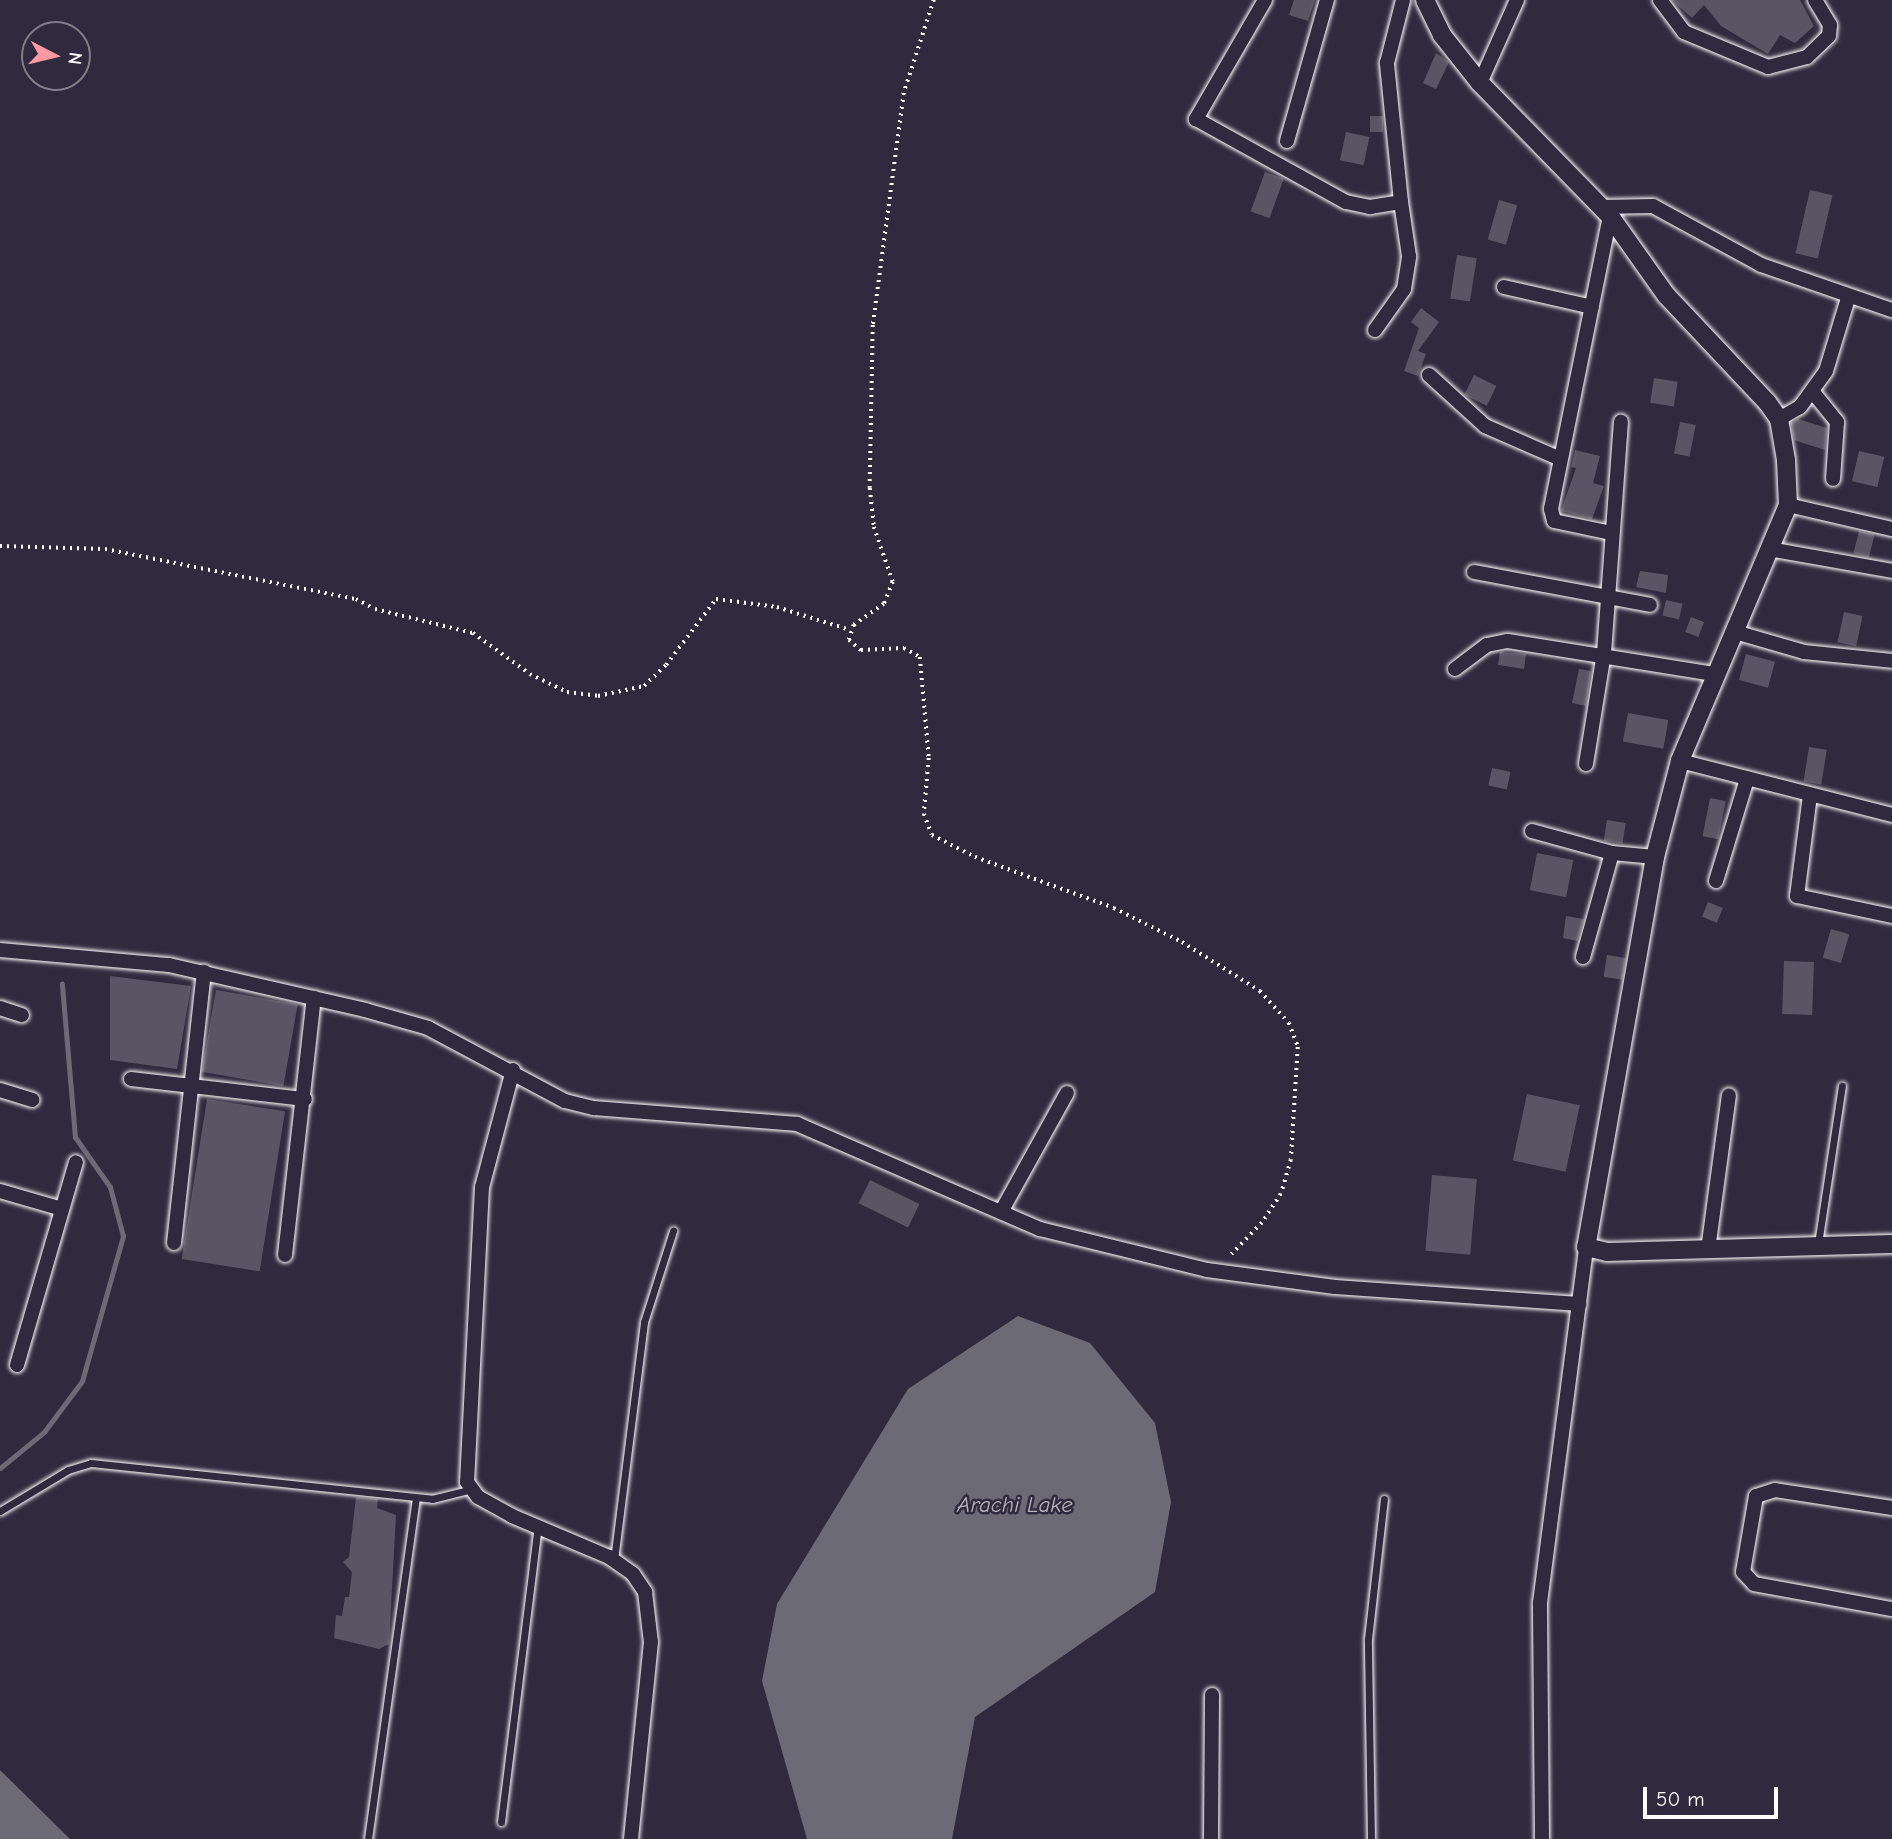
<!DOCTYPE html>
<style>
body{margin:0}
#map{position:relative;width:1892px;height:1839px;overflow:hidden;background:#2f2a3d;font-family:"Comic Neue",sans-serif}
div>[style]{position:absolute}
.water>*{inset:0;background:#6d6a77}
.stream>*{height:5px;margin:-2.5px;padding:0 2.5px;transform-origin:2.5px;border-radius:2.5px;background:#6d6a77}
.building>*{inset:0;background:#595564;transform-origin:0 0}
.path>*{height:3.5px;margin-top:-1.75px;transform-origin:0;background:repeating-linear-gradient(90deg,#fff 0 2px,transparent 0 7px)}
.roads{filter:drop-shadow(0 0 2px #fff) drop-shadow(0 0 2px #fff)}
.service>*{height:7px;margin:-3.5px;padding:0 3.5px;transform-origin:3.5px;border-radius:3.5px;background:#2f2a3d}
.minor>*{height:14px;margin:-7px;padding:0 7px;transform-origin:7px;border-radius:7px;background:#2f2a3d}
.tertiary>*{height:18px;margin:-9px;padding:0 9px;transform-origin:9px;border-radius:9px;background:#2f2a3d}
span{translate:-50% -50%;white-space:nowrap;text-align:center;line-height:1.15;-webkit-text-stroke:5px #2f2a3d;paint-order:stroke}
.water-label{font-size:23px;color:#b6b4bb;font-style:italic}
.north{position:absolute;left:21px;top:21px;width:70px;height:70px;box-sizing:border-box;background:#2f2a3d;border:2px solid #827f8b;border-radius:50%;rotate:97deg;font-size:19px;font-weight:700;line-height:28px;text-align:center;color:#fff}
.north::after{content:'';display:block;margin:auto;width:24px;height:32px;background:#ff9aa2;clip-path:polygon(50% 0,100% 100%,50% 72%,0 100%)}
.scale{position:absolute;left:1643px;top:1787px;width:135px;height:32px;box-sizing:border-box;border:4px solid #fff;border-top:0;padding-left:9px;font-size:21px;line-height:24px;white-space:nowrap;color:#fff;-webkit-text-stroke:5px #2f2a3d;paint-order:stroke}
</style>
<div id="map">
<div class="water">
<i style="clip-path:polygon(1018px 1316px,1090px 1343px,1155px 1423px,1171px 1502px,1155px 1592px,975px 1717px,952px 1839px,807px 1839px,762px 1681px,777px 1604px,908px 1389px)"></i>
<i style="clip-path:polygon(0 1770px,70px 1839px,0 1839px)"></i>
</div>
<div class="stream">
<i style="left:0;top:1468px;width:57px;rotate:-39.3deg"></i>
<i style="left:44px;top:1432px;width:64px;rotate:-53.3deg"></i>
<i style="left:82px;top:1381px;width:151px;rotate:-74.2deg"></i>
<i style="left:123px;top:1236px;width:51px;rotate:-104.9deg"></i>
<i style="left:110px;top:1187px;width:61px;rotate:-125deg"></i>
<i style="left:75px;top:1137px;width:154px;rotate:-94.9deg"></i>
</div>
<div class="building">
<i style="clip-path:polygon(1294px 0,1315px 0,1308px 21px,1289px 15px)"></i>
<i style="clip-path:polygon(1672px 0,1800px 0,1814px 26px,1795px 43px,1780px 35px,1768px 54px,1721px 26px,1704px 5px,1692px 18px)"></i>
<i style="clip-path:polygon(1436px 53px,1449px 62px,1436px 89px,1423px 83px)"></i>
<i style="left:1370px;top:116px;width:13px;height:16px"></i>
<i style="left:1346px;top:132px;width:24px;height:29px;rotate:12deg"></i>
<i style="left:1265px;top:172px;width:20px;height:42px;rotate:20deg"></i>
<i style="left:1810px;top:190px;width:23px;height:65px;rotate:13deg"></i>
<i style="left:1499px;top:200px;width:19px;height:41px;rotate:16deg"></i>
<i style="left:1457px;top:255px;width:20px;height:44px;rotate:9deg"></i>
<i style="clip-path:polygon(1421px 308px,1439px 322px,1418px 351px,1426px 354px,1418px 376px,1404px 371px,1419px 328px,1411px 322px)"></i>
<i style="left:1474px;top:375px;width:25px;height:22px;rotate:26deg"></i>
<i style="left:1654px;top:378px;width:24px;height:25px;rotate:9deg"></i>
<i style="clip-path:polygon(1798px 419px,1827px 428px,1825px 450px,1794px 440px,1791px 423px)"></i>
<i style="left:1680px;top:422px;width:16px;height:32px;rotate:11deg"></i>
<i style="clip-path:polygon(1575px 450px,1600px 456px,1593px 483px,1604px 486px,1592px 519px,1561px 511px,1576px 468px,1571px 467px)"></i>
<i style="left:1859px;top:451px;width:26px;height:31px;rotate:13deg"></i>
<i style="left:1859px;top:531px;width:16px;height:23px;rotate:14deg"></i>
<i style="clip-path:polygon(1640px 571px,1668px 575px,1666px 593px,1636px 587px)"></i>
<i style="left:1666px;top:600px;width:17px;height:16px;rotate:13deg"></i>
<i style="left:1844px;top:612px;width:19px;height:31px;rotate:12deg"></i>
<i style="left:1691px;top:617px;width:14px;height:16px;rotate:21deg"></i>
<i style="clip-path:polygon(1500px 652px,1526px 654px,1524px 669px,1498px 665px)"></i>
<i style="left:1746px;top:654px;width:30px;height:27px;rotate:15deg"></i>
<i style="clip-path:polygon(1579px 669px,1591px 671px,1586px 706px,1572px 703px)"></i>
<i style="left:1628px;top:713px;width:41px;height:29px;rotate:10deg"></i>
<i style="left:1809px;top:747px;width:18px;height:35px;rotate:9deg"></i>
<i style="left:1492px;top:768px;width:19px;height:18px;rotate:12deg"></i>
<i style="left:1710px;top:798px;width:16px;height:39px;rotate:11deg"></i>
<i style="left:1607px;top:820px;width:19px;height:21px;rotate:9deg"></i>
<i style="left:1537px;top:853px;width:37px;height:38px;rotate:11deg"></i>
<i style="left:1708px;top:902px;width:16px;height:16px;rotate:22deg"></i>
<i style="clip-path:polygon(1566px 916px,1584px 919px,1577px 941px,1563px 938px)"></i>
<i style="left:1831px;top:929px;width:19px;height:30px;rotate:16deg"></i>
<i style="left:1607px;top:955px;width:19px;height:22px;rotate:9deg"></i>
<i style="left:1784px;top:961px;width:30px;height:53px;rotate:2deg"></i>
<i style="clip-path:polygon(110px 976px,191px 986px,177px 1069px,110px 1060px)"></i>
<i style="left:216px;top:990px;width:83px;height:83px;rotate:10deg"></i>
<i style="left:1527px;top:1094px;width:54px;height:68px;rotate:12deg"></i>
<i style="left:207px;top:1099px;width:79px;height:162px;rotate:9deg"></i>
<i style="left:1432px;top:1175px;width:45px;height:76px;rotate:5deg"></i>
<i style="left:870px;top:1180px;width:55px;height:26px;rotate:26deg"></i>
<i style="clip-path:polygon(356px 1497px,378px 1499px,377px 1508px,396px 1515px,389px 1644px,379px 1649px,334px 1638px,336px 1615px,342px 1616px,345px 1597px,349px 1597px,352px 1572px,343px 1562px,349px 1557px)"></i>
</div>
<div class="path">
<i style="left:934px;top:0;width:98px;rotate:107.9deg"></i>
<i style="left:904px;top:93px;width:234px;rotate:97.6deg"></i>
<i style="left:873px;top:325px;width:163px;rotate:91.1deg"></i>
<i style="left:870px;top:488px;width:39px;rotate:84deg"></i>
<i style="left:874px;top:527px;width:58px;rotate:70.9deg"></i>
<i style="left:893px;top:582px;width:24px;rotate:112deg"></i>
<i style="left:884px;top:604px;width:37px;rotate:145deg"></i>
<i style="left:854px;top:625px;width:16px;rotate:108deg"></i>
<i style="left:849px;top:640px;width:16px;rotate:40deg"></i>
<i style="left:861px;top:650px;width:43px;rotate:-2.7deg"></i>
<i style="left:904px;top:648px;width:18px;rotate:29deg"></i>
<i style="left:920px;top:657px;width:101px;rotate:84.9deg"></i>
<i style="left:929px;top:758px;width:56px;rotate:95.1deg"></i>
<i style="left:924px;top:814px;width:22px;rotate:69deg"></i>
<i style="left:932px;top:835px;width:48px;rotate:27.1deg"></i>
<i style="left:975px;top:857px;width:148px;rotate:20.1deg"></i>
<i style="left:1114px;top:908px;width:76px;rotate:26.6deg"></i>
<i style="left:1182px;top:942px;width:92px;rotate:32.1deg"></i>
<i style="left:1260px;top:991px;width:43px;rotate:47.8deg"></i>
<i style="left:1289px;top:1023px;width:26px;rotate:69deg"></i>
<i style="left:1298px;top:1047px;width:113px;rotate:93.5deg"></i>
<i style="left:1291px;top:1160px;width:35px;rotate:106deg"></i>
<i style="left:1281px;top:1194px;width:35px;rotate:123deg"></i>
<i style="left:1262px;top:1223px;width:47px;rotate:134.1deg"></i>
<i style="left:0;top:546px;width:105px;rotate:1.6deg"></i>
<i style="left:105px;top:549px;width:256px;rotate:11.3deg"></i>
<i style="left:356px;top:599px;width:21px;rotate:28deg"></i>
<i style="left:375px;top:609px;width:101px;rotate:13.8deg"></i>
<i style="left:473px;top:633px;width:70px;rotate:35.7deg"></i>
<i style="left:530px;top:674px;width:41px;rotate:25.9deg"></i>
<i style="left:567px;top:692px;width:31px;rotate:7deg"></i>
<i style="left:598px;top:696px;width:47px;rotate:-12.3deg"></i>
<i style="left:644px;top:686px;width:30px;rotate:-44deg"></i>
<i style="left:666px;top:665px;width:83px;rotate:-52.9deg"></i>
<i style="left:716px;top:599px;width:62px;rotate:7.5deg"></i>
<i style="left:777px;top:607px;width:77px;rotate:17.5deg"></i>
</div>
<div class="roads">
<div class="service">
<i style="left:1818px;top:1244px;width:160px;rotate:-81.4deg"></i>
<i style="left:0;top:1511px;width:79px;rotate:-31.1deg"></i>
<i style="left:68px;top:1470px;width:24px;rotate:-17deg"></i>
<i style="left:91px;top:1463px;width:343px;rotate:6deg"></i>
<i style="left:432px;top:1499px;width:41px;rotate:-14deg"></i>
<i style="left:614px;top:1560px;width:240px;rotate:-82.8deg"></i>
<i style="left:644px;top:1322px;width:96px;rotate:-72.3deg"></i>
<i style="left:501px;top:1822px;width:297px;rotate:-82.9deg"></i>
<i style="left:368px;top:1839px;width:344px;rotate:-82deg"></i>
<i style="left:1371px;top:1839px;width:200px;rotate:-90.9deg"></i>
<i style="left:1368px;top:1639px;width:141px;rotate:-83.5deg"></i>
</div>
<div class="minor">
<i style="left:1265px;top:0;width:138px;rotate:120.1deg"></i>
<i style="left:1196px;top:119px;width:171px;rotate:29deg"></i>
<i style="left:1346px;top:202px;width:25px;rotate:12deg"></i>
<i style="left:1370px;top:207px;width:31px;rotate:-9deg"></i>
<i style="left:1401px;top:202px;width:140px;rotate:-95.8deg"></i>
<i style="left:1387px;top:63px;width:65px;rotate:-75.7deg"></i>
<i style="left:1660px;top:0;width:40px;rotate:53deg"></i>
<i style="left:1684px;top:32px;width:91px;rotate:22.6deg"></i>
<i style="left:1768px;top:67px;width:40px;rotate:-14.4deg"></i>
<i style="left:1807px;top:57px;width:30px;rotate:-44deg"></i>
<i style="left:1829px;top:36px;width:11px;rotate:-85deg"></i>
<i style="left:1830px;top:25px;width:29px;rotate:-121deg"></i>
<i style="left:1480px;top:83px;width:91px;rotate:-66deg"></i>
<i style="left:1287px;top:141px;width:147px;rotate:-74.2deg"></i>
<i style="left:1601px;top:207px;width:52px;rotate:-1.1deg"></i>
<i style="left:1653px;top:206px;width:123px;rotate:28.6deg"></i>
<i style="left:1761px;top:265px;width:139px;rotate:19deg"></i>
<i style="left:1610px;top:216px;width:299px;rotate:101.4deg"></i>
<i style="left:1551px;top:509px;width:12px;rotate:76deg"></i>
<i style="left:1554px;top:521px;width:58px;rotate:11.9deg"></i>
<i style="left:1504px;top:287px;width:90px;rotate:12.8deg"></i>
<i style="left:1375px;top:330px;width:50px;rotate:-54.7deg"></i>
<i style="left:1404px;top:289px;width:33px;rotate:-81deg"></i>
<i style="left:1409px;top:256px;width:55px;rotate:-98.4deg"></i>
<i style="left:1429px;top:375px;width:76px;rotate:42.3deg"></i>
<i style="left:1485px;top:426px;width:82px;rotate:23.7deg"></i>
<i style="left:1812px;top:391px;width:40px;rotate:51deg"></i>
<i style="left:1837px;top:422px;width:57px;rotate:94deg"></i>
<i style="left:1779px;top:419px;width:24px;rotate:-30deg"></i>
<i style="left:1800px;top:407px;width:44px;rotate:-54.2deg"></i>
<i style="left:1826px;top:371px;width:76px;rotate:-73.2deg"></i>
<i style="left:1788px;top:505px;width:107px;rotate:13deg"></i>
<i style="left:1769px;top:549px;width:125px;rotate:10.1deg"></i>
<i style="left:1474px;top:572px;width:179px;rotate:10.6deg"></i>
<i style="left:1735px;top:632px;width:72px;rotate:16.2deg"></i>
<i style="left:1804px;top:652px;width:88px;rotate:5.8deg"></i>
<i style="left:1455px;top:669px;width:40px;rotate:-37deg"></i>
<i style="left:1487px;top:645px;width:21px;rotate:-11deg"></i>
<i style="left:1508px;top:641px;width:210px;rotate:9.1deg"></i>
<i style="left:1680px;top:761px;width:219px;rotate:14.3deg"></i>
<i style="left:1586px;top:764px;width:112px;rotate:-80.8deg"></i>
<i style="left:1604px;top:653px;width:232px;rotate:-85.8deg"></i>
<i style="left:1810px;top:795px;width:102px;rotate:97.3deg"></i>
<i style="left:1797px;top:896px;width:97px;rotate:11.9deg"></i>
<i style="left:1532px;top:831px;width:83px;rotate:15.4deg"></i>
<i style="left:1612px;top:853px;width:43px;rotate:5.3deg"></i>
<i style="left:1716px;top:881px;width:107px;rotate:-73.1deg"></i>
<i style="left:0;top:950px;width:170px;rotate:5.1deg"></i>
<i style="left:169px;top:965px;width:201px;rotate:12.9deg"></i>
<i style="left:365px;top:1010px;width:66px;rotate:15.9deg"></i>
<i style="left:428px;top:1028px;width:155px;rotate:28.1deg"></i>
<i style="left:565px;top:1101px;width:30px;rotate:14deg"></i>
<i style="left:594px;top:1108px;width:204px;rotate:4.5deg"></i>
<i style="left:797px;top:1124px;width:265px;rotate:23.4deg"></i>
<i style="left:1040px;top:1229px;width:172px;rotate:13.8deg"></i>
<i style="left:1207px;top:1270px;width:129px;rotate:7.6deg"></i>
<i style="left:1335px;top:1287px;width:245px;rotate:4deg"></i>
<i style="left:1583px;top:957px;width:108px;rotate:-74.4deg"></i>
<i style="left:0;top:1008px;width:23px;rotate:18deg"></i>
<i style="left:513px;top:1070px;width:121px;rotate:104.8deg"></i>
<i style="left:482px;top:1187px;width:295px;rotate:92.9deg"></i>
<i style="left:467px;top:1482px;width:19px;rotate:54deg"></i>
<i style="left:478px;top:1497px;width:39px;rotate:29deg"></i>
<i style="left:512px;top:1516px;width:105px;rotate:22.9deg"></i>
<i style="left:609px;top:1557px;width:29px;rotate:35deg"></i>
<i style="left:633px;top:1574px;width:22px;rotate:56deg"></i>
<i style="left:645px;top:1592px;width:50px;rotate:83.2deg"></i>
<i style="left:651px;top:1642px;width:198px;rotate:95.8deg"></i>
<i style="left:131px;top:1079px;width:175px;rotate:6.6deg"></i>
<i style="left:0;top:1090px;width:34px;rotate:17deg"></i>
<i style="left:0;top:1191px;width:61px;rotate:16.1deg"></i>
<i style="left:1001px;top:1212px;width:136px;rotate:-61deg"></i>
<i style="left:174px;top:1243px;width:273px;rotate:-83.7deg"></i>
<i style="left:1708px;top:1250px;width:156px;rotate:-82.3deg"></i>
<i style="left:285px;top:1255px;width:259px;rotate:-83.6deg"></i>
<i style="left:17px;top:1365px;width:211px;rotate:-73.8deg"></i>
<i style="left:1892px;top:1508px;width:118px;rotate:-171.3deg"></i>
<i style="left:1775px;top:1490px;width:20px;rotate:162deg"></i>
<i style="left:1756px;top:1496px;width:77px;rotate:99.7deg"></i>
<i style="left:1743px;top:1572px;width:16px;rotate:47deg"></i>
<i style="left:1754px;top:1584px;width:140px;rotate:10.3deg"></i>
<i style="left:1211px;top:1839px;width:144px;rotate:-89.6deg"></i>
<i style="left:1542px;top:1839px;width:236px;rotate:-90.5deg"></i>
<i style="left:1540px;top:1603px;width:359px;rotate:-82.6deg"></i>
</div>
<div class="tertiary">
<i style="left:1425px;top:0;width:39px;rotate:64deg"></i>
<i style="left:1442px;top:35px;width:61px;rotate:51.6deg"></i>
<i style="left:1480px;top:83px;width:186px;rotate:45.7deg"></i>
<i style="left:1610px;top:216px;width:97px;rotate:54.7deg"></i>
<i style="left:1666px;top:295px;width:147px;rotate:46.7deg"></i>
<i style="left:1767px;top:402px;width:21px;rotate:55deg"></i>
<i style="left:1779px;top:419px;width:42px;rotate:80.3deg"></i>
<i style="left:1786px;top:460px;width:45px;rotate:87.5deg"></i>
<i style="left:1788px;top:505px;width:278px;rotate:112.9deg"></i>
<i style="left:1680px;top:761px;width:99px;rotate:104.6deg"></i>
<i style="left:1655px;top:857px;width:396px;rotate:100deg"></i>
<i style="left:1586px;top:1247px;width:22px;rotate:13deg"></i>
<i style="left:1607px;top:1252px;width:285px;rotate:-1.6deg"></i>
</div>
</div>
<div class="water-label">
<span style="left:1015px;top:1505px">Arachi Lake</span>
</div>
<div class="north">N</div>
<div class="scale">50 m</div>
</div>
